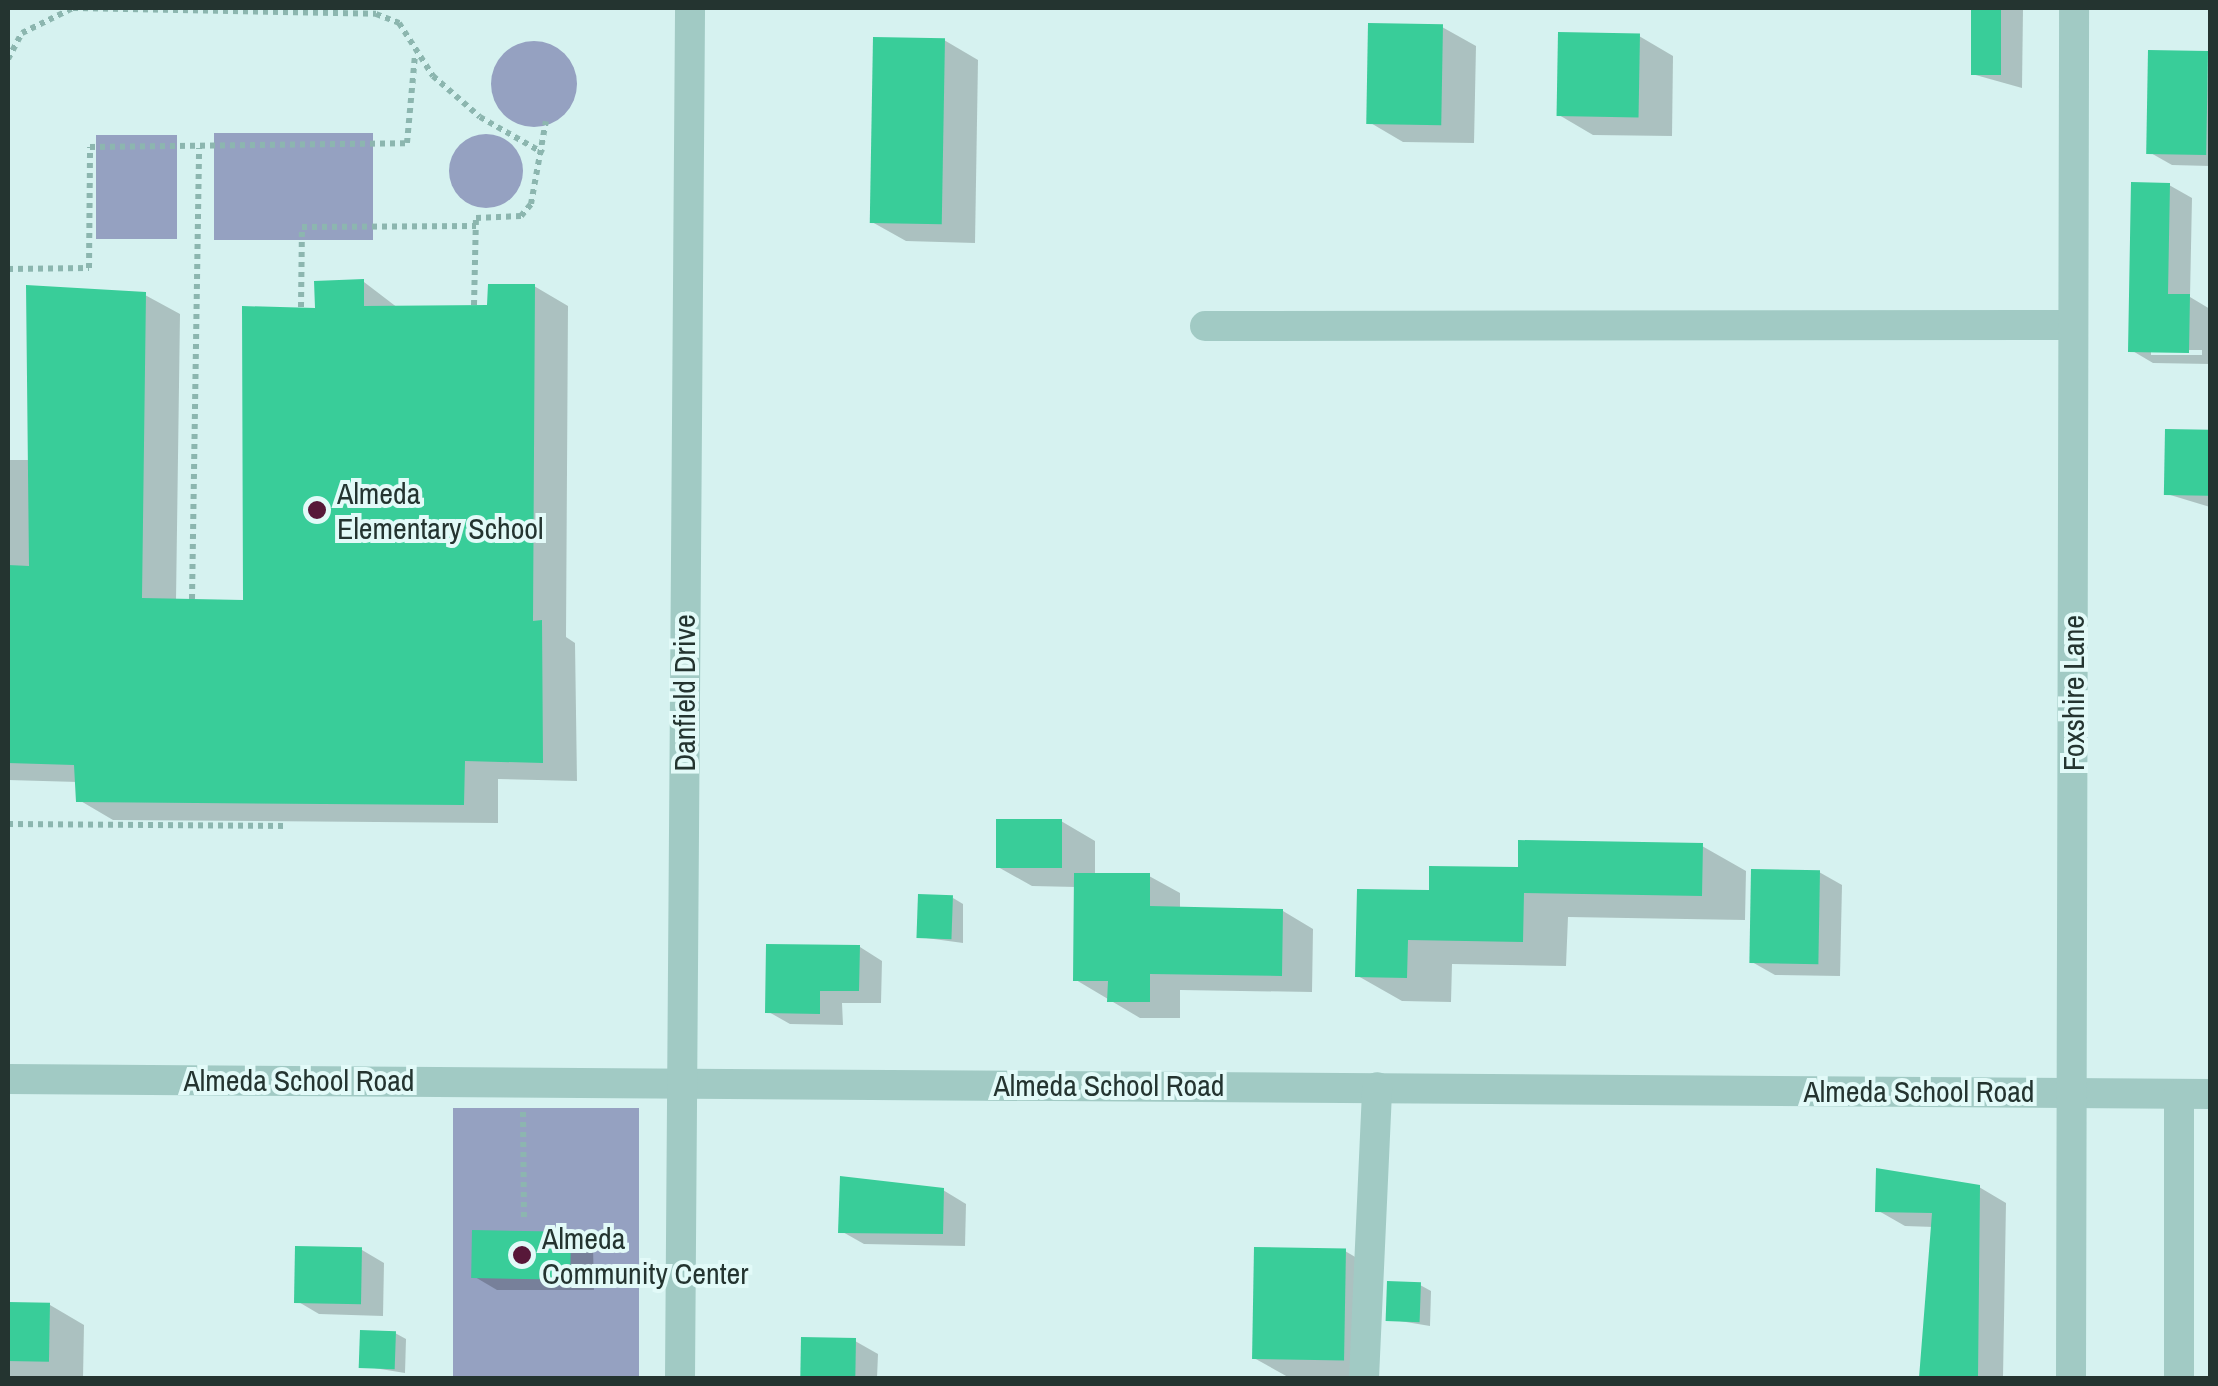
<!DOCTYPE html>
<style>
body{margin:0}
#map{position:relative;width:2218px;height:1386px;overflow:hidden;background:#d6f2f0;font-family:"Archivo Narrow",sans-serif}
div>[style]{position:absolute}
.green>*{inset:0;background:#95a1c1;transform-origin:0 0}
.round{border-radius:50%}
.shadow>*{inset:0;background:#0003}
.building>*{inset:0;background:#39cd99;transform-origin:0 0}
.path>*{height:6px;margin-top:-3px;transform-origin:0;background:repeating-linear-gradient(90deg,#8cb6af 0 5px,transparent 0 10px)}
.minor>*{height:30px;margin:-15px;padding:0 15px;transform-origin:15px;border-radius:15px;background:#a1cac4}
.dots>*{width:28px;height:28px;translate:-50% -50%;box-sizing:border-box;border:5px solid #e2faf8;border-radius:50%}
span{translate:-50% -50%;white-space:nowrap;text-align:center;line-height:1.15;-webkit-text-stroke:8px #e2faf8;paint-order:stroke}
.poi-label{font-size:30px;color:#243430}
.left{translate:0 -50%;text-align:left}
.street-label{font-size:30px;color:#243430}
.frame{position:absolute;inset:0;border:10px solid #243430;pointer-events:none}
</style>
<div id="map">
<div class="green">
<i class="round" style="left:491px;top:41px;width:86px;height:86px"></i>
<i style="left:214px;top:133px;width:159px;height:107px"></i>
<i class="round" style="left:449px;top:134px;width:74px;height:74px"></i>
<i style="left:96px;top:135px;width:81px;height:104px"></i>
<i style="left:453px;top:1108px;width:186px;height:270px"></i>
</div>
<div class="shadow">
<i style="clip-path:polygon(1973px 8px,2023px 9px,2022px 88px,1972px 74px)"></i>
<i style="clip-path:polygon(1442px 27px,1476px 46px,1474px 143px,1403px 142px,1369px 122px)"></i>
<i style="clip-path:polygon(1639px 36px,1673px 56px,1672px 136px,1593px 135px,1559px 115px)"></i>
<i style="clip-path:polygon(944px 40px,978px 60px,975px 243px,906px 241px,872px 222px)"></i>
<i style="clip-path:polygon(2207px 53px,2210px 166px,2172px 165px,2149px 152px)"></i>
<i style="clip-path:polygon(evenodd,2169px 185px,2192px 198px,2190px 297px,2210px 309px,2210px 364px,2153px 363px,2131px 350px,2169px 185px,2151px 350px,2202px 350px,2202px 355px,2151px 355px,2151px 350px)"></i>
<i style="clip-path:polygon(364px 282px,398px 308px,490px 308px,534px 286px,568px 306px,566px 637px,575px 643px,577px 781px,498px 779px,498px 823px,113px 820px,79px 800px,78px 782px,8px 780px,8px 799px,8px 460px,30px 460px,145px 295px,180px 314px,176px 601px,245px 602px,317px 310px)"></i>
<i style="clip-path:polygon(2168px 432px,2210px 432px,2210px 507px,2167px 494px)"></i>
<i style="clip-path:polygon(1061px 821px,1095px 841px,1095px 876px,1149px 876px,1180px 893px,1180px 909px,1283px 911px,1313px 929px,1312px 992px,1180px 990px,1180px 1018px,1140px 1018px,1076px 980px,1076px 887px,1032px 886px,998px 867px)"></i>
<i style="clip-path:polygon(1702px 846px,1746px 871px,1745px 920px,1568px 917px,1566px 966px,1452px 964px,1451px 1002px,1402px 1001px,1358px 976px,1431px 893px,1520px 870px)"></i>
<i style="clip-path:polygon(1819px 872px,1842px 885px,1840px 976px,1775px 975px,1752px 962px)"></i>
<i style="clip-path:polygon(953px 898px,963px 904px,963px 943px,919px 937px)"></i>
<i style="clip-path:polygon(860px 947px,882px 961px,881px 1003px,842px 1003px,843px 1025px,790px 1024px,767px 1011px)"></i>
<i style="clip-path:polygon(1979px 1187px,2006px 1203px,2003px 1378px,1923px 1378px,1934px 1227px,1905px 1226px,1877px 1210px)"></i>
<i style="clip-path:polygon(943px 1190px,966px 1204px,965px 1246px,864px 1244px,841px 1231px)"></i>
<i style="clip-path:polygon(570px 1233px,593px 1246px,594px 1290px,497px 1290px,475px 1277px)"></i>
<i style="clip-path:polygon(362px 1250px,384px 1263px,383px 1316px,319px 1314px,297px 1301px)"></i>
<i style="clip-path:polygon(1345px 1251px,1379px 1271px,1377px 1378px,1288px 1377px,1254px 1358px)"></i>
<i style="clip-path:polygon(1420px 1285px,1431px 1291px,1430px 1326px,1388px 1319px)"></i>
<i style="clip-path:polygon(8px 1305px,50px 1305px,84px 1325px,83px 1378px,8px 1378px)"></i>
<i style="clip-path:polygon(395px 1333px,406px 1339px,405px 1373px,362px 1366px)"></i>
<i style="clip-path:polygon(803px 1340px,855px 1341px,878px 1354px,877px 1378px,803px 1378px)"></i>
</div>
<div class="building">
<i style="left:1971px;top:8px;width:30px;height:67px"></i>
<i style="left:1368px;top:23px;width:75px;height:101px;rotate:1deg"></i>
<i style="left:1558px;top:32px;width:82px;height:84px;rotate:1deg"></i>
<i style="left:873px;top:37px;width:72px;height:186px;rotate:1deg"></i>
<i style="left:2148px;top:50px;width:60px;height:104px;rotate:1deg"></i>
<i style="clip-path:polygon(2131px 182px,2170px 183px,2168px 294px,2190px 294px,2189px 353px,2128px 352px)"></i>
<i style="clip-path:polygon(364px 279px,364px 306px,487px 305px,488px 284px,535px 284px,533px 621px,542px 620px,543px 763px,465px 761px,464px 805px,76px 802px,74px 765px,8px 763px,8px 565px,29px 566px,26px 285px,146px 292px,142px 598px,243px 600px,242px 306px,315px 308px,314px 281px)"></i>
<i style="left:2165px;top:429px;width:45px;height:66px;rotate:1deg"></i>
<i style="left:996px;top:819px;width:66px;height:49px"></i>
<i style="clip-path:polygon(1518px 840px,1703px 843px,1702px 896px,1524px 893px,1523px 942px,1408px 940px,1407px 978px,1355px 977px,1357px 889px,1429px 890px,1429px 866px,1518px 867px)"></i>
<i style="left:1751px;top:869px;width:69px;height:94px;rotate:1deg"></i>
<i style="clip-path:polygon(1074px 873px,1150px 873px,1150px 906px,1283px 909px,1282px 976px,1150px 974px,1150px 1002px,1107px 1002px,1108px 981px,1073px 981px)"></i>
<i style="left:918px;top:894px;width:35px;height:44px;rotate:2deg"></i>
<i style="clip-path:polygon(766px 944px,860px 945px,859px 991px,820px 991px,820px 1014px,765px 1013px)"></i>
<i style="clip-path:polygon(1876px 1168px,1980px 1185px,1978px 1378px,1919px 1378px,1932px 1213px,1875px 1212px)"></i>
<i style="clip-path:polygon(840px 1176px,944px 1188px,943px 1234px,838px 1233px)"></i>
<i style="left:472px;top:1230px;width:99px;height:48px;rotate:1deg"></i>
<i style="left:295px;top:1246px;width:67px;height:57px;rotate:1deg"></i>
<i style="left:1254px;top:1247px;width:92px;height:112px;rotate:1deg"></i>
<i style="left:1387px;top:1281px;width:34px;height:40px;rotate:2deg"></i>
<i style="left:8px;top:1302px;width:42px;height:59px;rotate:1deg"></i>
<i style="left:360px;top:1330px;width:36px;height:38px;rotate:2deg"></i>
<i style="left:801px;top:1337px;width:55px;height:41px;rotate:1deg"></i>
</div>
<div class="path">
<i style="left:8px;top:59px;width:30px;rotate:-62deg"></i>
<i style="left:22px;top:33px;width:57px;rotate:-26.1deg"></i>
<i style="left:73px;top:8px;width:303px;rotate:1.1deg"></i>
<i style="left:376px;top:14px;width:25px;rotate:21deg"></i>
<i style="left:399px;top:23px;width:63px;rotate:57.3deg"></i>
<i style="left:433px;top:76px;width:62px;rotate:41.1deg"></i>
<i style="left:480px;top:117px;width:73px;rotate:29.7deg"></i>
<i style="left:8px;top:269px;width:81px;rotate:-0.7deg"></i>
<i style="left:89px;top:268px;width:121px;rotate:-89.5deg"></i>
<i style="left:90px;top:147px;width:317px;rotate:-0.7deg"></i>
<i style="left:407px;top:143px;width:88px;rotate:-84.8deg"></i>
<i style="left:474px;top:305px;width:87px;rotate:-88.7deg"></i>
<i style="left:476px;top:218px;width:45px;rotate:-2.5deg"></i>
<i style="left:521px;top:216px;width:16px;rotate:-50deg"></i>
<i style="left:531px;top:204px;width:84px;rotate:-79.8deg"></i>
<i style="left:301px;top:307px;width:80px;rotate:-89.3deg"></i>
<i style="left:302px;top:227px;width:174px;rotate:-0.3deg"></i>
<i style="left:192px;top:599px;width:451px;rotate:-89.1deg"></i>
<i style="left:8px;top:824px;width:280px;rotate:0.4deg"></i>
<i style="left:523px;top:1112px;width:107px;rotate:89.5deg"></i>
</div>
<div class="minor">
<i style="left:1205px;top:326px;width:867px;rotate:-0.07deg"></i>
<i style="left:8px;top:1079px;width:2202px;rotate:0.39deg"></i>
<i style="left:680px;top:1378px;width:1370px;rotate:-89.58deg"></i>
<i style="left:1364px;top:1378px;width:291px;rotate:-87.4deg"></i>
<i style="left:2071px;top:1378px;width:1370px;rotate:-89.87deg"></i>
<i style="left:2179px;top:1378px;width:284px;rotate:-90deg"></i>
</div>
<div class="dots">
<i style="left:317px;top:510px;background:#571839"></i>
<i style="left:522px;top:1255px;background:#571839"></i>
</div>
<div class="poi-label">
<span class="left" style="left:337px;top:510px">Almeda<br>Elementary School</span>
<span class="left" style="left:542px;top:1255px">Almeda<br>Community Center</span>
</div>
<div class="street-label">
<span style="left:684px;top:693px;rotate:-90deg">Danfield Drive</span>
<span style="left:2073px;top:693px;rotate:-90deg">Foxshire Lane</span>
<span style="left:299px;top:1080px">Almeda School Road</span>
<span style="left:1109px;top:1085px">Almeda School Road</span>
<span style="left:1919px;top:1091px">Almeda School Road</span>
</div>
<div class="frame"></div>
</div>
